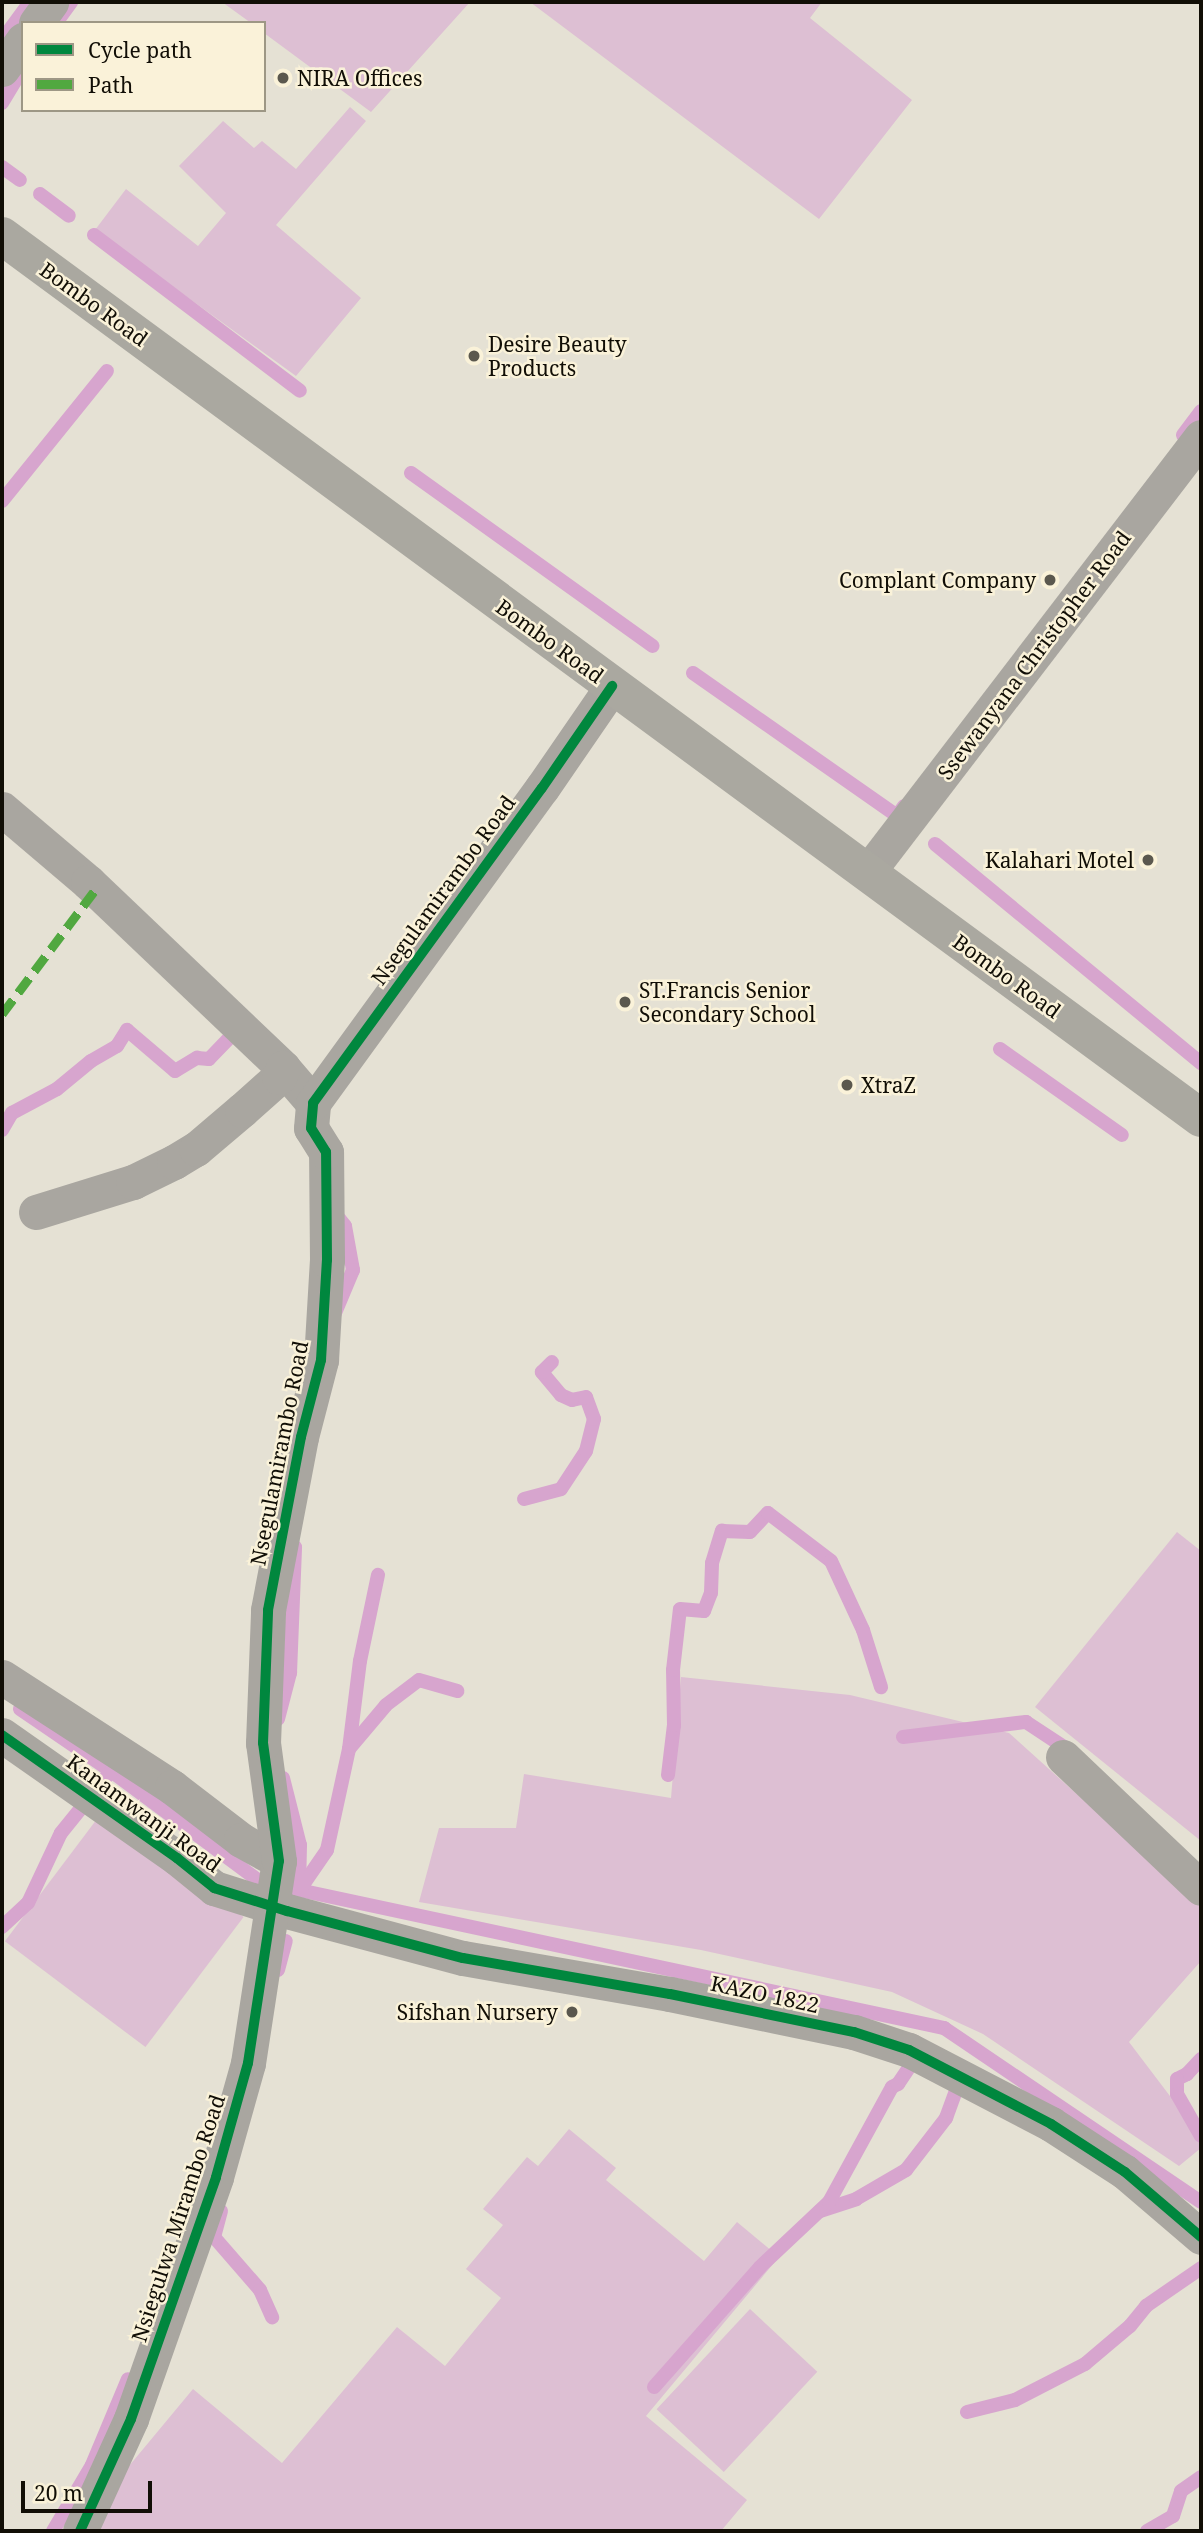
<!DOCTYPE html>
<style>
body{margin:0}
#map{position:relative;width:1203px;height:2533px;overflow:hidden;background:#e5e1d4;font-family:"Noto Serif",serif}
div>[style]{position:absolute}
.green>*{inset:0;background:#ddbfd3;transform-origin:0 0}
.stream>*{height:14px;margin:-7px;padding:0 7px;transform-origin:7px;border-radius:7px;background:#d7a5ce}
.street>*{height:35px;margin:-17.5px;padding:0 17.5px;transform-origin:17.5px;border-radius:17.5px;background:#a9a6a0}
.primary>*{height:38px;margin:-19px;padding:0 19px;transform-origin:19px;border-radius:19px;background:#aaa8a0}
.quiet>*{height:9px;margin-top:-4.5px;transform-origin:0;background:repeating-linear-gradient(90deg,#51a840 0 18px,transparent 0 27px)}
.cycleway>*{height:10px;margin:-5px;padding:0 5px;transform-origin:5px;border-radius:5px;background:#00873e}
.dots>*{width:19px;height:19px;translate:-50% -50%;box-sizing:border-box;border:4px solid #faf2d9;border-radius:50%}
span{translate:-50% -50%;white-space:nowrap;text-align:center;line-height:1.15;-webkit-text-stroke:5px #faf2d9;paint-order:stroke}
.poi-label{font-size:21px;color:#110e06}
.left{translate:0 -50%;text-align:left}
.right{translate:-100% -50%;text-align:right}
.street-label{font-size:21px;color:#110e06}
.frame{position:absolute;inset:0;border:4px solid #110e06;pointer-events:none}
.legend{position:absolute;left:21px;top:21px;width:245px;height:91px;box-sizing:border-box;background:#faf2d9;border:2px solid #9d9785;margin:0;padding:9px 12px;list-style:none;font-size:21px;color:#110e06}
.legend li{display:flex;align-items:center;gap:14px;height:35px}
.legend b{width:35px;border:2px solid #9d9785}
.scale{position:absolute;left:21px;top:2481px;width:131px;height:32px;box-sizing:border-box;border:4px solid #110e06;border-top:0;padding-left:9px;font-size:21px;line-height:24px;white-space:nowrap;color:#110e06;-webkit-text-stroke:5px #faf2d9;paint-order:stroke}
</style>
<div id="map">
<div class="green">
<i style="clip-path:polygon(222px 2px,470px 2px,371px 112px,264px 33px,264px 23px,251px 23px)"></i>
<i style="clip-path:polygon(530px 2px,822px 2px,810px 18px,912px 100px,819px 219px)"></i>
<i style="clip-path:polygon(350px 107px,366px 121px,276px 225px,361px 298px,296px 376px,95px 230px,126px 189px,198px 246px,226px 213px,179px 166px,223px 121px,254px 148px,262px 141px,296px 169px)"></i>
<i style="clip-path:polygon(1177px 1532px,1201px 1551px,1201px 1841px,1035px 1707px)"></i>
<i style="clip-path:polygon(681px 1677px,850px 1695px,1009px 1733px,1201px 1906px,1201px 1961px,1129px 2042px,1201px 2137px,1201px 2148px,1179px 2166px,983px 2034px,892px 1992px,701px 1950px,419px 1902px,439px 1828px,516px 1828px,524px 1774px,671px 1798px)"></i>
<i style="left:103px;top:1811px;width:176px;height:163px;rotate:37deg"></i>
<i style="clip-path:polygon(569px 2129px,616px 2168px,606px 2180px,704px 2261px,737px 2222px,779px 2257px,646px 2416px,747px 2500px,721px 2531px,75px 2531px,193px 2389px,282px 2463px,397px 2327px,445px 2366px,501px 2298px,466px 2269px,503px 2225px,483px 2209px,527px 2157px,538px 2166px)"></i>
<i style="left:750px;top:2309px;width:92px;height:137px;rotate:43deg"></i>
</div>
<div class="stream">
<i style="left:56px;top:23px;width:26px;rotate:-54deg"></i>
<i style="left:2px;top:40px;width:47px;rotate:-53.6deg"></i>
<i style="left:2px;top:103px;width:41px;rotate:-59deg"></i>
<i style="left:2px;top:167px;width:22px;rotate:36deg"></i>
<i style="left:40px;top:194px;width:36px;rotate:37deg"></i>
<i style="left:94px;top:235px;width:258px;rotate:37.1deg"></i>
<i style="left:1183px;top:435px;width:30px;rotate:-53deg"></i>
<i style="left:411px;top:473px;width:297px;rotate:35.6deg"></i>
<i style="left:2px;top:501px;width:167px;rotate:-51.1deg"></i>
<i style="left:693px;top:673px;width:249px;rotate:35deg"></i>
<i style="left:897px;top:816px;width:12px;rotate:-55deg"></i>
<i style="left:935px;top:844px;width:345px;rotate:39.5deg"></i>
<i style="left:1000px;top:1049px;width:149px;rotate:35.2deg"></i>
<i style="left:2px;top:1130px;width:20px;rotate:-60deg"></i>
<i style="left:12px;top:1113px;width:51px;rotate:-28.1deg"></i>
<i style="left:57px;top:1089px;width:44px;rotate:-39.5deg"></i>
<i style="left:91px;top:1061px;width:30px;rotate:-30deg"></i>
<i style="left:117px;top:1046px;width:19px;rotate:-58deg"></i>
<i style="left:127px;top:1030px;width:63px;rotate:40.5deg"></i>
<i style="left:175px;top:1071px;width:26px;rotate:-31deg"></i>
<i style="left:197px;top:1058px;width:12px;rotate:5deg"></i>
<i style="left:209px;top:1059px;width:37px;rotate:-46deg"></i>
<i style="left:334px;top:1212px;width:18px;rotate:52deg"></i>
<i style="left:345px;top:1226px;width:45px;rotate:79.7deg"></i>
<i style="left:353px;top:1270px;width:47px;rotate:112.7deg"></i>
<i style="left:524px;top:1499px;width:38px;rotate:-15deg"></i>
<i style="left:561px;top:1489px;width:45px;rotate:-56.7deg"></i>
<i style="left:586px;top:1451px;width:33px;rotate:-76deg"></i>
<i style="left:594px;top:1419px;width:23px;rotate:-110deg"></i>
<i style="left:586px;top:1397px;width:14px;rotate:168deg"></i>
<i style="left:572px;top:1400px;width:12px;rotate:-156deg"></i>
<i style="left:561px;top:1395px;width:30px;rotate:-130deg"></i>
<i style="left:542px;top:1372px;width:14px;rotate:-45deg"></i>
<i style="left:20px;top:1709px;width:110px;rotate:34.3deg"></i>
<i style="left:111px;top:1771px;width:183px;rotate:36.6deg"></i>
<i style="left:278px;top:1719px;width:48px;rotate:-75.4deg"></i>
<i style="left:290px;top:1673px;width:126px;rotate:-87.7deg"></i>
<i style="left:903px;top:1737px;width:124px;rotate:-7deg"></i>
<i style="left:1026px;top:1722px;width:53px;rotate:33.4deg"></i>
<i style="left:349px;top:1749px;width:89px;rotate:-82.9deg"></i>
<i style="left:360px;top:1661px;width:88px;rotate:-78.2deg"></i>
<i style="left:668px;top:1775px;width:50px;rotate:-83.2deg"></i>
<i style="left:674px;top:1725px;width:55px;rotate:-91deg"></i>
<i style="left:673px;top:1670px;width:61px;rotate:-83.5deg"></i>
<i style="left:680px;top:1609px;width:24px;rotate:5deg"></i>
<i style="left:704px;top:1611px;width:19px;rotate:-69deg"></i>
<i style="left:711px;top:1593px;width:30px;rotate:-88deg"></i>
<i style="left:712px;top:1563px;width:34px;rotate:-73deg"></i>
<i style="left:722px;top:1531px;width:28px;rotate:2deg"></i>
<i style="left:750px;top:1532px;width:26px;rotate:-47deg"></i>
<i style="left:768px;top:1513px;width:79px;rotate:37.3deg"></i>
<i style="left:831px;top:1561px;width:76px;rotate:65.1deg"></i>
<i style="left:863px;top:1630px;width:60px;rotate:72.5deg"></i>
<i style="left:283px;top:1778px;width:69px;rotate:75.8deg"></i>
<i style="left:300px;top:1845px;width:44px;rotate:91.3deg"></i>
<i style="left:299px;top:1890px;width:660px;rotate:12.08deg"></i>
<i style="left:944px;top:2028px;width:310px;rotate:34.1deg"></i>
<i style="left:294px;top:1898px;width:58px;rotate:-55.5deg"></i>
<i style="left:327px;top:1850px;width:103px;rotate:-77.7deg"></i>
<i style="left:349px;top:1749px;width:57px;rotate:-49.9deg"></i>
<i style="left:386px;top:1705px;width:41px;rotate:-37.1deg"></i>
<i style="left:419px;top:1680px;width:40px;rotate:16deg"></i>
<i style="left:2px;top:1927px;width:35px;rotate:-43deg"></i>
<i style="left:28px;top:1903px;width:77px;rotate:-64.8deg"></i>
<i style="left:61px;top:1833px;width:80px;rotate:-51.1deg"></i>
<i style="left:278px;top:1970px;width:30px;rotate:-75deg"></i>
<i style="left:1201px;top:2059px;width:21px;rotate:133deg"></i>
<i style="left:1187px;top:2074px;width:11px;rotate:153deg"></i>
<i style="left:1177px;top:2079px;width:15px;rotate:90deg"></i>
<i style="left:1177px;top:2094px;width:48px;rotate:60.3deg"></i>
<i style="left:221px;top:2211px;width:27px;rotate:105deg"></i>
<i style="left:214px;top:2237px;width:70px;rotate:49deg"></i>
<i style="left:260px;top:2290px;width:30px;rotate:66deg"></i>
<i style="left:820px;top:2211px;width:38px;rotate:-18deg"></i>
<i style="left:856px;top:2199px;width:58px;rotate:-30.1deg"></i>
<i style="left:906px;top:2170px;width:66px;rotate:-52.4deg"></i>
<i style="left:946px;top:2118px;width:30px;rotate:-70deg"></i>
<i style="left:654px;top:2387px;width:160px;rotate:-48.5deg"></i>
<i style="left:760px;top:2267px;width:95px;rotate:-43.3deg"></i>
<i style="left:829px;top:2202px;width:131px;rotate:-61.3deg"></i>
<i style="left:892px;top:2087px;width:7px;rotate:-27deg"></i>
<i style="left:898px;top:2084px;width:23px;rotate:-56deg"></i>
<i style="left:967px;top:2412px;width:49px;rotate:-14deg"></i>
<i style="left:1015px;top:2400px;width:79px;rotate:-27.2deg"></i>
<i style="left:1085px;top:2364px;width:59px;rotate:-40.2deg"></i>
<i style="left:1130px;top:2326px;width:26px;rotate:-51deg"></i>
<i style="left:1146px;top:2306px;width:67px;rotate:-34.6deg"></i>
<i style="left:53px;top:2531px;width:77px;rotate:-59.4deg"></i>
<i style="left:92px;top:2465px;width:93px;rotate:-67.3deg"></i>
<i style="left:1147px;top:2531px;width:30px;rotate:-30deg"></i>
<i style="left:1173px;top:2516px;width:26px;rotate:-72deg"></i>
<i style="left:1181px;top:2491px;width:24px;rotate:-35deg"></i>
</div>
<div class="street">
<i style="left:36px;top:23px;width:26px;rotate:-54deg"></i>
<i style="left:2px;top:69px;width:36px;rotate:-54deg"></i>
<i style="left:2px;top:809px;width:113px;rotate:40.3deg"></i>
<i style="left:88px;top:882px;width:269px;rotate:43.6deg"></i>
<i style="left:283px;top:1068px;width:46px;rotate:49.4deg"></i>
<i style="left:867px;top:873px;width:549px;rotate:-52.55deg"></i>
<i style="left:36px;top:1212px;width:102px;rotate:-17.2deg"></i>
<i style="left:133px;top:1182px;width:46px;rotate:-26deg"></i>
<i style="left:174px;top:1162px;width:26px;rotate:-31deg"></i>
<i style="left:196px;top:1149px;width:60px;rotate:-40.3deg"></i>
<i style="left:242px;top:1110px;width:50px;rotate:-41.7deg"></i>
<i style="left:279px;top:1077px;width:10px;rotate:-66deg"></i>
<i style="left:2px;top:1677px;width:202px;rotate:32.9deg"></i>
<i style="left:172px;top:1787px;width:87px;rotate:37.5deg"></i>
<i style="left:241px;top:1840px;width:43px;rotate:28.9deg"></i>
<i style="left:2px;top:1735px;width:214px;rotate:35.1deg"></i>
<i style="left:177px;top:1858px;width:48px;rotate:39deg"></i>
<i style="left:214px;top:1888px;width:77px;rotate:17.5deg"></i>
<i style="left:287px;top:1911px;width:182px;rotate:15deg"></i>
<i style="left:463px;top:1958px;width:210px;rotate:9.9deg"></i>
<i style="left:670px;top:1994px;width:188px;rotate:11.7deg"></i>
<i style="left:854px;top:2032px;width:58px;rotate:18.1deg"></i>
<i style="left:909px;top:2050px;width:160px;rotate:27.5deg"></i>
<i style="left:1051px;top:2124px;width:88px;rotate:33deg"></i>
<i style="left:1125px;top:2172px;width:100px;rotate:40.5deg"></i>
<i style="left:1063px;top:1757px;width:190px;rotate:43.5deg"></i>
<i style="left:80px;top:2531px;width:123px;rotate:-65.5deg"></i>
<i style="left:131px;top:2419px;width:256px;rotate:-70.6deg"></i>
<i style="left:216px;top:2177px;width:118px;rotate:-74.3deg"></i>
<i style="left:248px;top:2063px;width:204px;rotate:-81.3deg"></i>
<i style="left:279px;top:1861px;width:119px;rotate:-97.7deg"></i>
<i style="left:263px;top:1743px;width:133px;rotate:-87.8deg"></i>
<i style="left:268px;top:1610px;width:176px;rotate:-79.2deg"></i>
<i style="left:301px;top:1437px;width:80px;rotate:-75.4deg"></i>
<i style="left:321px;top:1360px;width:100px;rotate:-86.6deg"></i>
<i style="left:327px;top:1260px;width:108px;rotate:-90.5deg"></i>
<i style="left:326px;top:1152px;width:28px;rotate:-122deg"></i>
<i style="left:311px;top:1128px;width:25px;rotate:-85deg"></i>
<i style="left:313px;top:1103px;width:389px;rotate:-54deg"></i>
<i style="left:542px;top:788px;width:124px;rotate:-55.5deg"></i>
</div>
<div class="primary">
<i style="left:2px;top:236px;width:1488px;rotate:36.34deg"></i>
</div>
<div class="quiet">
<i style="left:2px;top:1014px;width:155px;rotate:-53.1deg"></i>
</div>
<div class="cycleway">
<i style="left:2px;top:1735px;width:214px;rotate:35.1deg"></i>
<i style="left:177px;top:1858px;width:48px;rotate:39deg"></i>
<i style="left:214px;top:1888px;width:77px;rotate:17.5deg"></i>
<i style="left:287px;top:1911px;width:182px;rotate:15deg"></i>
<i style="left:463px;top:1958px;width:210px;rotate:9.9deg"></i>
<i style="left:670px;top:1994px;width:188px;rotate:11.7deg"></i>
<i style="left:854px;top:2032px;width:58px;rotate:18.1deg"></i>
<i style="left:909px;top:2050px;width:160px;rotate:27.5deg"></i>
<i style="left:1051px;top:2124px;width:88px;rotate:33deg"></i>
<i style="left:1125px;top:2172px;width:100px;rotate:40.5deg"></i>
<i style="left:80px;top:2531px;width:123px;rotate:-65.5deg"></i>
<i style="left:131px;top:2419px;width:256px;rotate:-70.6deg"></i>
<i style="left:216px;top:2177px;width:118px;rotate:-74.3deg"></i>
<i style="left:248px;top:2063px;width:204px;rotate:-81.3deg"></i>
<i style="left:279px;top:1861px;width:119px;rotate:-97.7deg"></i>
<i style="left:263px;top:1743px;width:133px;rotate:-87.8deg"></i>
<i style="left:268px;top:1610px;width:176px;rotate:-79.2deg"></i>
<i style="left:301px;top:1437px;width:80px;rotate:-75.4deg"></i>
<i style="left:321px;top:1360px;width:100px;rotate:-86.6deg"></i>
<i style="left:327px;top:1260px;width:108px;rotate:-90.5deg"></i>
<i style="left:326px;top:1152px;width:28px;rotate:-122deg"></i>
<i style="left:311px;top:1128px;width:25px;rotate:-85deg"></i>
<i style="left:313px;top:1103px;width:389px;rotate:-54deg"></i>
<i style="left:542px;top:788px;width:124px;rotate:-55.5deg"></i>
</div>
<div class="dots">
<i style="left:283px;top:78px;background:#5b584e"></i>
<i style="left:474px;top:356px;background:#5b584e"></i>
<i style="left:1050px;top:580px;background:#5b584e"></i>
<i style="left:1148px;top:860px;background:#5b584e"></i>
<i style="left:625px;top:1002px;background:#5b584e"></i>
<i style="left:847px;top:1085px;background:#5b584e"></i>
<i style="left:572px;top:2012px;background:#5b584e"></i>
</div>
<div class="poi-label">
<span class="left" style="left:297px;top:78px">NIRA Offices</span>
<span class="left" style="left:488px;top:356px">Desire Beauty<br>Products</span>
<span class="right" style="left:1036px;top:580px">Complant Company</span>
<span class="right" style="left:1134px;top:860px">Kalahari Motel</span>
<span class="left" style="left:639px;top:1002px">ST.Francis Senior<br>Secondary School</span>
<span class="left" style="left:861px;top:1085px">XtraZ</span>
<span class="right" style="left:558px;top:2012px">Sifshan Nursery</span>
</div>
<div class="street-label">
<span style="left:94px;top:304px;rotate:36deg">Bombo Road</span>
<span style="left:550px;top:641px;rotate:36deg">Bombo Road</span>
<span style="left:1034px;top:655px;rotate:-53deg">Ssewanyana Christopher Road</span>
<span style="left:443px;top:890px;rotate:-54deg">Nsegulamirambo Road</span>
<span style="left:1007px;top:976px;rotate:36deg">Bombo Road</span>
<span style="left:279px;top:1453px;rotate:-79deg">Nsegulamirambo Road</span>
<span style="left:144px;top:1813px;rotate:36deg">Kanamwanji Road</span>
<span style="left:765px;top:1994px;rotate:12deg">KAZO 1822</span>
<span style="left:178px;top:2218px;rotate:-72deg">Nsiegulwa Mirambo Road</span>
</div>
<div class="frame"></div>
<ul class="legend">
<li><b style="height:9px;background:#00873e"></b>Cycle path</li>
<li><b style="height:9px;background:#51a840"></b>Path</li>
</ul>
<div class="scale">20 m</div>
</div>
